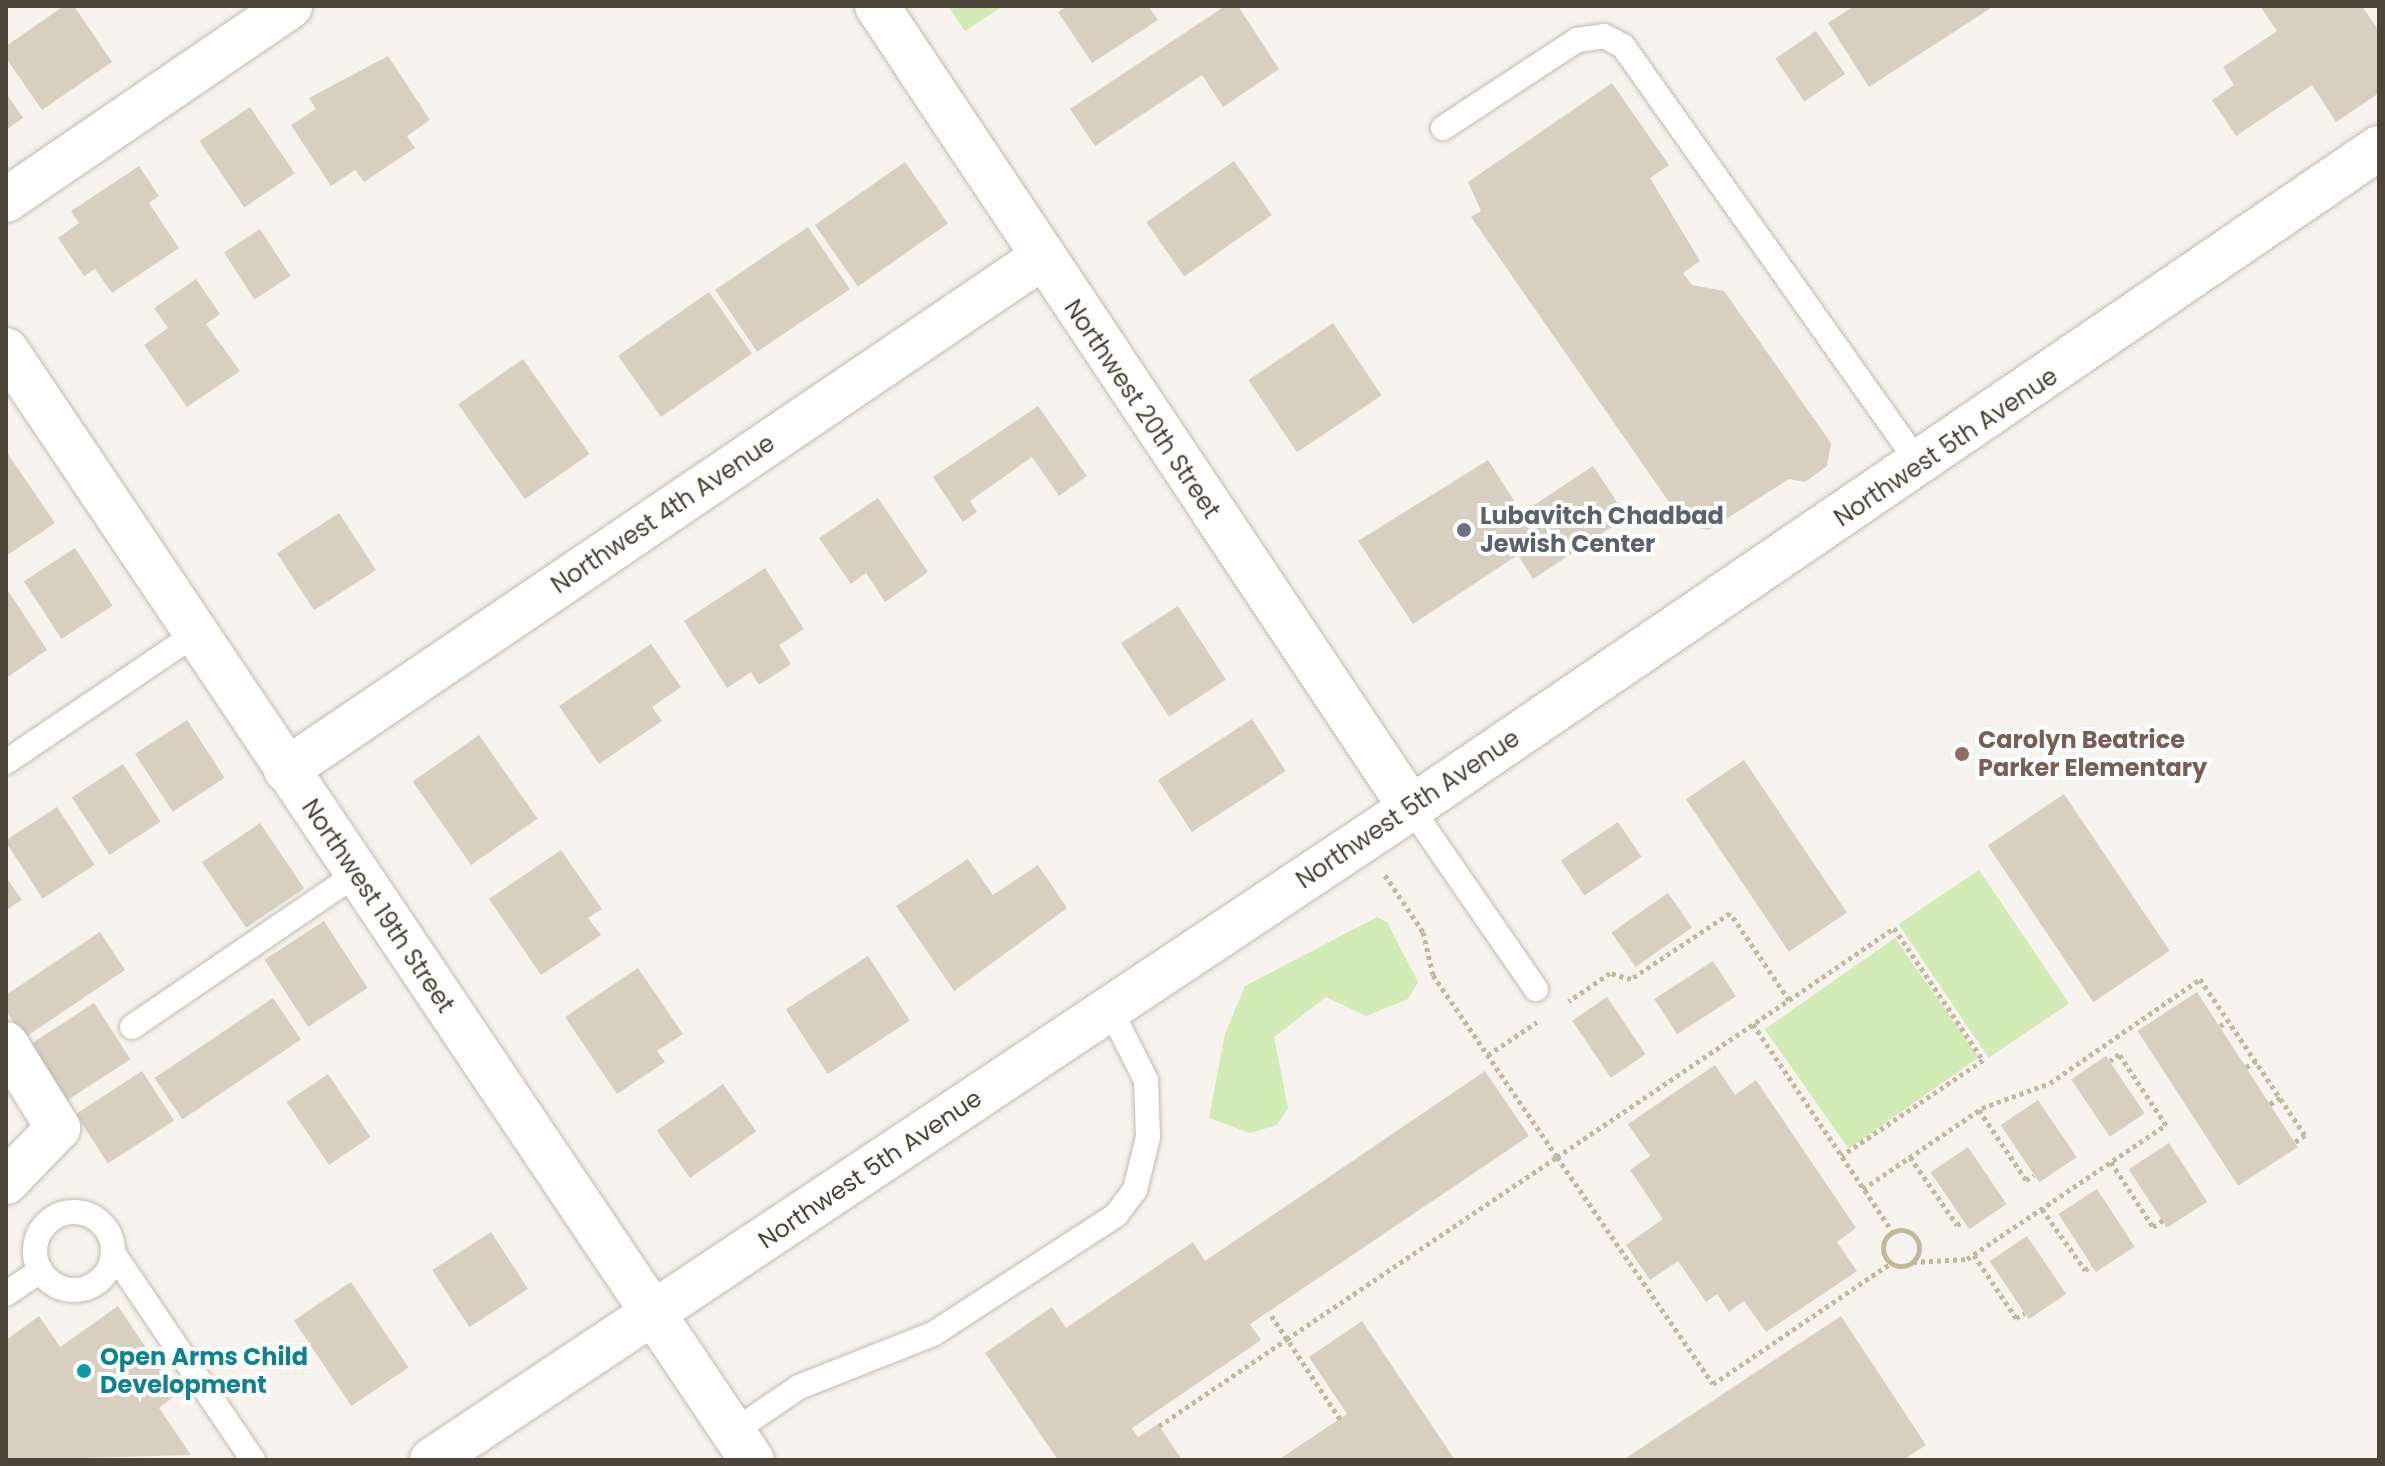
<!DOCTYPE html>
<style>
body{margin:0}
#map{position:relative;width:2385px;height:1466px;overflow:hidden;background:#f6f3ec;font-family:Poppins,sans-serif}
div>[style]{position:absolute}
.green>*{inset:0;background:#d2eab5;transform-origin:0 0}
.building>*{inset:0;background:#d8cfc1;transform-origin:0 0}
.path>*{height:5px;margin-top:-2.5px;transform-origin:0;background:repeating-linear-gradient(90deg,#c4b79f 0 4px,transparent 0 8px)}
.path>.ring{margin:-2.5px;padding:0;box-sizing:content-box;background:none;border:5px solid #c4b79f;border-radius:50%}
.roads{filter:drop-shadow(0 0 2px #c2bbae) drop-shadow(0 0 2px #c2bbae)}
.service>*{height:24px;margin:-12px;padding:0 12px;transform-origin:12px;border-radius:12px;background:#fff}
.service>.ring{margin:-12px;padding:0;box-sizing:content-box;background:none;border:24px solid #fff;border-radius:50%}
.minor>*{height:44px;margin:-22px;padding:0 22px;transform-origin:22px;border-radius:22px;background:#fff}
.dots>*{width:22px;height:22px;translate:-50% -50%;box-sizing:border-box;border:4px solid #fff;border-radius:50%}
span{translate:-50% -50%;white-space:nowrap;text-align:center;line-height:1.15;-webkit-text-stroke:8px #fff;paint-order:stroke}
.street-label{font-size:24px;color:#4b4439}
.worship-label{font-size:24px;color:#5b616d;font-weight:700}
.left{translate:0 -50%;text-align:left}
.education-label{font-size:24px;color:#785e54;font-weight:700}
.culture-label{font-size:24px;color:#0d838f;font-weight:700}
.frame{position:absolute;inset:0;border:8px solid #4b4439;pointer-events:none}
</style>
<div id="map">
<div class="green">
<i style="clip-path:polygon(948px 6px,1003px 6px,965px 31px)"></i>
<i style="left:1979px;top:870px;width:161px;height:97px;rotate:56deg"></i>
<i style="clip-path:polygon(1377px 917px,1387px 922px,1418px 982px,1408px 999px,1366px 1016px,1326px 997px,1274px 1037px,1288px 1108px,1277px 1125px,1250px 1133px,1209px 1118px,1225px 1034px,1245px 986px)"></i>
<i style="left:1895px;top:938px;width:146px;height:159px;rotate:55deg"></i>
</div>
<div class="building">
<i style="clip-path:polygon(64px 6px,74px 6px,112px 62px,42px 110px,6px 58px,6px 46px)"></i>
<i style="clip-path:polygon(1067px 6px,1148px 6px,1158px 20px,1092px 63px,1058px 12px)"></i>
<i style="clip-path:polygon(1225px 6px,1238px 6px,1279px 69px,1223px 107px,1202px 75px,1095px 146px,1070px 109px)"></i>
<i style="clip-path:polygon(1854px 6px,1994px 6px,1869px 87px,1828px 23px)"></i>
<i style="clip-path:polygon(2260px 6px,2362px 6px,2379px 31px,2379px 93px,2336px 122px,2312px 85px,2236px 136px,2212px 100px,2234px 85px,2223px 67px,2277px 31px)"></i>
<i style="left:1816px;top:31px;width:52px;height:49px;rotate:56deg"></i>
<i style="clip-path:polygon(388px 56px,430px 120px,407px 136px,415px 148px,364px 182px,355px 170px,331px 186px,291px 125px,316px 109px,309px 98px)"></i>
<i style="clip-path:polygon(1612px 83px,1669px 165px,1650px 178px,1700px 261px,1683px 273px,1692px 285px,1724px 291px,1831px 443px,1827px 466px,1805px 482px,1789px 479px,1709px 530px,1685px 525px,1471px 217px,1481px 211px,1468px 182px)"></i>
<i style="clip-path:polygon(6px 93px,23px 118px,6px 130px)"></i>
<i style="left:250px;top:107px;width:80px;height:61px;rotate:56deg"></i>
<i style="left:1234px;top:161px;width:66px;height:107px;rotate:55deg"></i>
<i style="left:905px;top:162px;width:75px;height:110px;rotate:55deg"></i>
<i style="clip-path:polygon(139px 166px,159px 196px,149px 203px,179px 248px,112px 293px,95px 269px,84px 276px,58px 238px,79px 223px,71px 211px)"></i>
<i style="left:808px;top:227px;width:75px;height:112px;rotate:56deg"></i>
<i style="left:260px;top:229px;width:56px;height:43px;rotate:57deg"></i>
<i style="clip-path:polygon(196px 279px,220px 314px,206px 324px,240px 371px,187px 407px,144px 345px,168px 328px,154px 308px)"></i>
<i style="left:709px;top:292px;width:75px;height:111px;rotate:55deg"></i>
<i style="left:1333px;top:323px;width:87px;height:102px;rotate:56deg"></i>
<i style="left:523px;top:359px;width:116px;height:79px;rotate:55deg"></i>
<i style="clip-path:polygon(1038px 406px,1087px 476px,1059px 496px,1032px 457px,970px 501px,977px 512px,963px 522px,933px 477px)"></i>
<i style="clip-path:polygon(6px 451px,55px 523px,6px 556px)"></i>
<i style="clip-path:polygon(1488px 460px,1522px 513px,1593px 466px,1627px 517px,1533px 579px,1518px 555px,1413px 624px,1358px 541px)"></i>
<i style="clip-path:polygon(878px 498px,928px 572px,885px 602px,866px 573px,851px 584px,819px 538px)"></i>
<i style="left:339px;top:513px;width:68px;height:74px;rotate:57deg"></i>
<i style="left:75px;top:548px;width:69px;height:61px;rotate:57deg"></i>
<i style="clip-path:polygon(765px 568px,804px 629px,779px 645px,791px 664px,759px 685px,751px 672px,727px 688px,684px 621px)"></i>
<i style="clip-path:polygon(9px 592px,47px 650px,6px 678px,6px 594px)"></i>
<i style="left:1178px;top:606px;width:88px;height:68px;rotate:57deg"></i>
<i style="clip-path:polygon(651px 644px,681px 687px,652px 707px,662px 721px,599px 764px,559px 706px)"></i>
<i style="left:1252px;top:719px;width:62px;height:112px;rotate:57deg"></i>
<i style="left:187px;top:720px;width:69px;height:62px;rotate:57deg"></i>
<i style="left:479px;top:735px;width:102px;height:81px;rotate:55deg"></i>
<i style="left:1744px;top:760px;width:184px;height:70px;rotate:56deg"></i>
<i style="left:123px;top:764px;width:69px;height:61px;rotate:57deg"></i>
<i style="left:2064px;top:794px;width:189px;height:92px;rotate:56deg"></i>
<i style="left:57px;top:807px;width:69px;height:62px;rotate:57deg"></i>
<i style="left:1618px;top:822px;width:42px;height:69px;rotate:56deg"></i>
<i style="left:260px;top:823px;width:79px;height:70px;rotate:56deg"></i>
<i style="clip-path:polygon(561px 850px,602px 909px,588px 918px,601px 935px,541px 975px,489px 899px)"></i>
<i style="clip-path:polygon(968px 859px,993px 895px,1038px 865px,1067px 908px,954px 991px,896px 906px)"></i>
<i style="clip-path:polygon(6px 877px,22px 900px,6px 910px)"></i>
<i style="left:1668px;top:893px;width:42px;height:69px;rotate:55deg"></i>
<i style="left:324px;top:921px;width:80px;height:71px;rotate:57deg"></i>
<i style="clip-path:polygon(100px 932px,125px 970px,24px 1038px,6px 1011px,6px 995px)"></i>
<i style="left:868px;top:956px;width:77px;height:98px;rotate:57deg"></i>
<i style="left:1713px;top:961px;width:42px;height:70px;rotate:57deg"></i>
<i style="clip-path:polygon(638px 968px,683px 1034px,657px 1051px,665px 1062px,617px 1094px,565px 1017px)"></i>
<i style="left:2197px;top:992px;width:185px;height:71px;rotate:57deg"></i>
<i style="left:1607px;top:997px;width:69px;height:42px;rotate:56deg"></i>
<i style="left:273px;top:998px;width:50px;height:143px;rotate:56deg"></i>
<i style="left:94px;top:1003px;width:67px;height:79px;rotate:57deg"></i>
<i style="left:2106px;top:1056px;width:69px;height:42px;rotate:56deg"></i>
<i style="clip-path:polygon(1715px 1065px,1735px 1095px,1756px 1080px,1856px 1228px,1837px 1242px,1857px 1271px,1766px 1332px,1744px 1301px,1729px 1312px,1717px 1294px,1706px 1302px,1678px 1261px,1650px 1280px,1626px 1245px,1663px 1219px,1630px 1170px,1650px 1156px,1628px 1124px)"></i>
<i style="left:142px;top:1071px;width:59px;height:79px;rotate:57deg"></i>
<i style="clip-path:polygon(1485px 1071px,1529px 1136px,1250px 1324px,1261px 1340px,1132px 1428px,1138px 1437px,1158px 1424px,1182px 1460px,1058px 1460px,985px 1353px,1052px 1307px,1066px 1328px,1193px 1242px,1205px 1261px)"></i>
<i style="left:328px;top:1074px;width:76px;height:50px;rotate:56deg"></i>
<i style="left:723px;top:1084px;width:58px;height:81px;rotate:55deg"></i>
<i style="left:2038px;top:1100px;width:69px;height:45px;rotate:56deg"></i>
<i style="left:2169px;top:1143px;width:70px;height:48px;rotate:57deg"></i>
<i style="left:1968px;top:1147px;width:69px;height:45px;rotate:56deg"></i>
<i style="left:2097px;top:1189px;width:69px;height:46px;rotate:57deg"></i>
<i style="left:491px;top:1232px;width:68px;height:70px;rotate:57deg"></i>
<i style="left:2027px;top:1236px;width:70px;height:45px;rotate:56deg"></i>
<i style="left:351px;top:1282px;width:103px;height:69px;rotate:56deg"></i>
<i style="clip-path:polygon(118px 1306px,177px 1394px,159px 1408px,191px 1455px,6px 1460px,6px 1340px,39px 1316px,60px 1347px)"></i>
<i style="clip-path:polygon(1841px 1316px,1926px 1445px,1903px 1460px,1623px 1460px)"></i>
<i style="clip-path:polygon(1362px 1321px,1455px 1460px,1278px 1460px,1347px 1414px,1309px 1357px)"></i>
</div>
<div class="path">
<i style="left:1385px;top:875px;width:69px;rotate:56.3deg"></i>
<i style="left:1423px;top:932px;width:44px;rotate:76.9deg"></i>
<i style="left:1433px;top:975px;width:220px;rotate:55.7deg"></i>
<i style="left:1557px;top:1157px;width:280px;rotate:-34.1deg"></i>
<i style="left:1789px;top:1000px;width:105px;rotate:-124.1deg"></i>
<i style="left:1730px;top:913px;width:119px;rotate:146.3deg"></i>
<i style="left:1631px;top:979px;width:22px;rotate:-164deg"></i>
<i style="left:1610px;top:973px;width:50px;rotate:145.7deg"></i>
<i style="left:1789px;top:1000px;width:127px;rotate:-34.4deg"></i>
<i style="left:1894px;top:928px;width:159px;rotate:56deg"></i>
<i style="left:1983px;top:1060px;width:171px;rotate:145.9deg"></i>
<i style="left:1753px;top:1024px;width:251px;rotate:56.1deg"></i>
<i style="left:2220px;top:1026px;width:9px;rotate:-32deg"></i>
<i style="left:1488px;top:1055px;width:59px;rotate:-34deg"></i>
<i style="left:2246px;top:1067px;width:12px;rotate:-31deg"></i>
<i style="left:2270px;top:1104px;width:12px;rotate:-31deg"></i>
<i style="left:1979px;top:1110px;width:84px;rotate:56.1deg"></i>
<i style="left:2026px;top:1180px;width:9px;rotate:-32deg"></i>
<i style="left:1910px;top:1157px;width:83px;rotate:55.3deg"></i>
<i style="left:1957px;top:1225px;width:7px;rotate:-34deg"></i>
<i style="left:2111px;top:1162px;width:77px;rotate:57.1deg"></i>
<i style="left:2153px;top:1227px;width:12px;rotate:-35deg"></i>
<i style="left:1863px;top:1189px;width:144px;rotate:-34.2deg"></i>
<i style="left:1982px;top:1108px;width:72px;rotate:-20.2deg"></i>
<i style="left:2050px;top:1083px;width:183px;rotate:-34.7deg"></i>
<i style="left:2200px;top:979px;width:188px;rotate:56.1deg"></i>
<i style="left:2305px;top:1135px;width:12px;rotate:145deg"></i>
<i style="left:2042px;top:1209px;width:75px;rotate:54.8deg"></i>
<i style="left:2085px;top:1270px;width:9px;rotate:-32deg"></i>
<i class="ring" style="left:1883px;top:1230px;width:31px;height:31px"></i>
<i style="left:1974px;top:1255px;width:76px;rotate:56.3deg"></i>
<i style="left:2016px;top:1318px;width:10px;rotate:-29deg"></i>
<i style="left:1913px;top:1262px;width:54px;rotate:-3.2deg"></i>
<i style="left:1967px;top:1259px;width:240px;rotate:-34deg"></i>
<i style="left:2166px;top:1125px;width:85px;rotate:-123.5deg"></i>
<i style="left:2119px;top:1054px;width:11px;rotate:142deg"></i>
<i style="left:1340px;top:1419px;width:96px;rotate:-123.5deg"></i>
<i style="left:1287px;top:1339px;width:326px;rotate:-34deg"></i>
<i style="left:1557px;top:1157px;width:275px;rotate:55.5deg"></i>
<i style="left:1713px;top:1384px;width:215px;rotate:-34.2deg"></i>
<i style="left:1159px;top:1426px;width:155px;rotate:-34.2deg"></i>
<i style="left:1287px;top:1339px;width:32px;rotate:-124deg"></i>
</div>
<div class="roads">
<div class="service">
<i style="left:1443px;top:128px;width:160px;rotate:-33.3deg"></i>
<i style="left:1577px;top:40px;width:27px;rotate:-8deg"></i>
<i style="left:1604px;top:36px;width:21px;rotate:28deg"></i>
<i style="left:1623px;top:46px;width:514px;rotate:54.67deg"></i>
<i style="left:6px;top:762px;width:228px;rotate:-34.1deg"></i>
<i style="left:1411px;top:808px;width:220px;rotate:55.4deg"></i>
<i style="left:132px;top:1027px;width:271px;rotate:-34.3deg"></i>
<i class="ring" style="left:35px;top:1212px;width:54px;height:54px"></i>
<i style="left:113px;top:1253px;width:250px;rotate:55.9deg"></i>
<i style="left:6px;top:1294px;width:42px;rotate:-34.4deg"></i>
<i style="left:733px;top:1432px;width:80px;rotate:-34.3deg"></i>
<i style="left:799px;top:1387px;width:144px;rotate:-21.6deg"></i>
<i style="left:933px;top:1334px;width:218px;rotate:-33deg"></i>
<i style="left:1116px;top:1215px;width:31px;rotate:-53deg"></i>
<i style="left:1135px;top:1190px;width:55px;rotate:-76.2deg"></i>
<i style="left:1148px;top:1137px;width:57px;rotate:-92deg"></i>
<i style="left:1146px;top:1080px;width:80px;rotate:-116.9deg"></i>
</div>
<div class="minor">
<i style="left:877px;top:6px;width:964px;rotate:56.34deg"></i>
<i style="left:6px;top:200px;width:344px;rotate:-34.3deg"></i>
<i style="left:6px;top:350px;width:1337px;rotate:56.1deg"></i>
<i style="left:286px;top:770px;width:912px;rotate:-34.14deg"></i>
<i style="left:6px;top:1044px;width:99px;rotate:58.2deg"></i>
<i style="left:58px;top:1128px;width:75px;rotate:133.9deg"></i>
<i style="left:432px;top:1460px;width:1176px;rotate:-33.66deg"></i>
<i style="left:1411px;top:808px;width:1172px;rotate:-34.29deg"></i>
</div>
</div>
<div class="dots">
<i style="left:1464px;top:530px;background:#6b7280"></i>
<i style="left:1962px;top:754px;background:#8d6e63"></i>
<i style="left:84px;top:1371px;background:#0f9aa8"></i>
</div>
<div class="street-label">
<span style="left:1142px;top:409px;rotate:56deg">Northwest 20th Street</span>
<span style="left:1946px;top:447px;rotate:-34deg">Northwest 5th Avenue</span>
<span style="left:663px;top:514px;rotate:-34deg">Northwest 4th Avenue</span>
<span style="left:1408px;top:809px;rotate:-34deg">Northwest 5th Avenue</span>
<span style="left:378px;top:906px;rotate:56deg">Northwest 19th Street</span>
<span style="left:870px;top:1169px;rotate:-34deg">Northwest 5th Avenue</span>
</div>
<div class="worship-label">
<span class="left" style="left:1480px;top:530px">Lubavitch Chadbad<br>Jewish Center</span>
</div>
<div class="education-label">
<span class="left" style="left:1978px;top:754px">Carolyn Beatrice<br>Parker Elementary</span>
</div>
<div class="culture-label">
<span class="left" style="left:100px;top:1371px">Open Arms Child<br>Development</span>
</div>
<div class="frame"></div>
</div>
